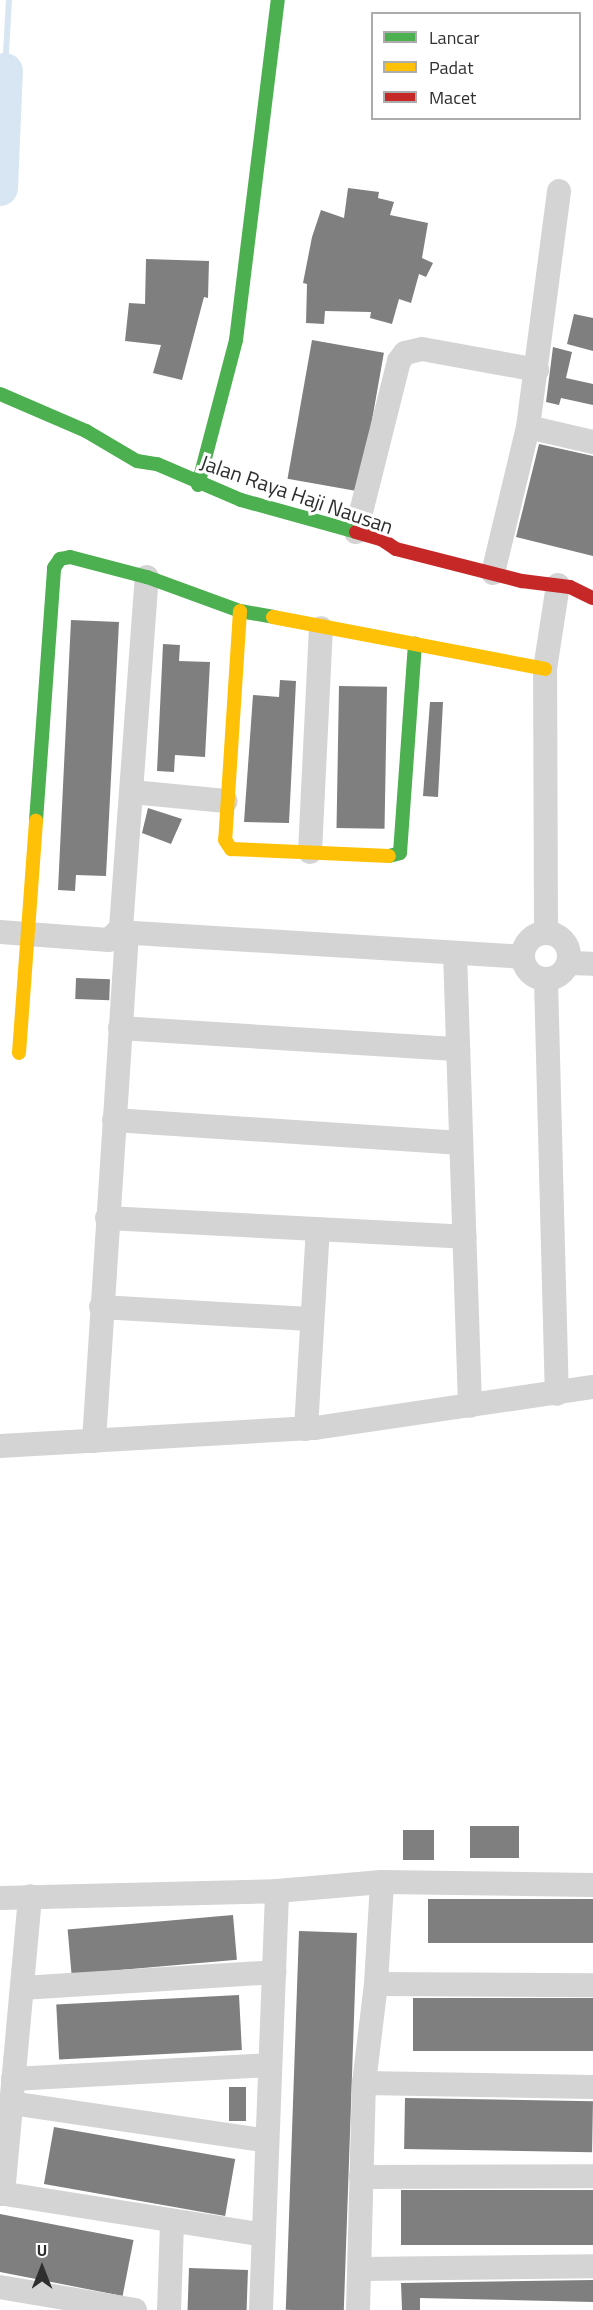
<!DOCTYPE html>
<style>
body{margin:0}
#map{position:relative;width:593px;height:2310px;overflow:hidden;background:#fff;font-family:"Titillium Web",sans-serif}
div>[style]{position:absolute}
.stream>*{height:6px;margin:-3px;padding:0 3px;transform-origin:3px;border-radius:3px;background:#d8e6f3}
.river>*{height:36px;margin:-18px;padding:0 18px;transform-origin:18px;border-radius:18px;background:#d8e6f3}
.building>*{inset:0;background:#7f7f7f;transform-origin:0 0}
.street>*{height:24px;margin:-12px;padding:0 12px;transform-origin:12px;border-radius:12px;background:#d4d4d4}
.street>.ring{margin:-12px;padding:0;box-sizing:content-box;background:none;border:24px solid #d4d4d4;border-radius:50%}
.fast>*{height:14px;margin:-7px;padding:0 7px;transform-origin:7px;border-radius:7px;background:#4caf50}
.slow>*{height:14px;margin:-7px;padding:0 7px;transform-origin:7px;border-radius:7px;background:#ffc107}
.jam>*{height:14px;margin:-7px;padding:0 7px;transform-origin:7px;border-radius:7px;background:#c62828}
span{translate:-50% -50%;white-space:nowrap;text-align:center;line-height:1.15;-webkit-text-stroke:6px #fff;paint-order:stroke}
.street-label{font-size:21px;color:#2f2f2f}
.legend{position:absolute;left:371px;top:12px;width:210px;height:108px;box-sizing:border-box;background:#fff;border:2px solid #acacac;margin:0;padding:8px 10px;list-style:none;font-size:18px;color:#2f2f2f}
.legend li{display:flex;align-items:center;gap:12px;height:30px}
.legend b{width:30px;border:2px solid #acacac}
.north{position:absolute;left:12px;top:2238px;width:60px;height:60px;-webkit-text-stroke:4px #fff;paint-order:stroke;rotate:0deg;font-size:16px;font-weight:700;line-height:24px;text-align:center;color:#2f2f2f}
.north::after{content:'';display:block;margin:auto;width:21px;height:27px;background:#2f2f2f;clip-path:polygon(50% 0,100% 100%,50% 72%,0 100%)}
</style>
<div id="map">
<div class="stream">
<i style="left:5px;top:71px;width:71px;rotate:-86.8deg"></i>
</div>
<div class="river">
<i style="left:0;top:188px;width:117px;rotate:-87.6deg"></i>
</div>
<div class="building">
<i style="clip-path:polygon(348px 188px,379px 192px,378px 198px,394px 202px,390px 215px,428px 223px,422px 258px,433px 263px,426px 277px,419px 274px,411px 303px,399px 299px,392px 324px,370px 318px,371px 312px,325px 311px,324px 324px,306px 323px,307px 284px,303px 283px,312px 237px,321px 210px,344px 218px)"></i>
<i style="clip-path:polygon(146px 259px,209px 261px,208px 298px,204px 297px,182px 380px,153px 373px,161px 345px,125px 341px,129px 303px,145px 304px)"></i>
<i style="clip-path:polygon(574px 314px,593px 318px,593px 351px,567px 344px)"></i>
<i style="left:312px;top:340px;width:73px;height:141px;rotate:10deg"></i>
<i style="clip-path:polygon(553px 347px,572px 352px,566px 378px,593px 384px,593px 405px,561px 398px,559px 405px,546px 402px)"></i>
<i style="clip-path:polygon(539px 444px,593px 456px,593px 556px,516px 537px)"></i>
<i style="clip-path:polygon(71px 620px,119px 622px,106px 876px,76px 875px,75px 891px,58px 890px)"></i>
<i style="clip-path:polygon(163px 644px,180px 645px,179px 661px,210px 662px,205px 757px,175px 755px,174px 772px,157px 771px)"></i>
<i style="clip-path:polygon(280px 680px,296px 681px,289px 823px,244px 822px,253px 695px,279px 697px)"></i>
<i style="left:339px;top:686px;width:48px;height:142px;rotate:1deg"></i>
<i style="clip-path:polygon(430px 702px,443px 702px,438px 797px,423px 796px)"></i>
<i style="clip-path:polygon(148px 808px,182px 819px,171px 844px,142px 833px)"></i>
<i style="left:76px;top:978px;width:34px;height:21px;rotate:2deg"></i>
<i style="left:470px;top:1826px;width:49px;height:32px"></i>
<i style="left:403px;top:1830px;width:31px;height:30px"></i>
<i style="left:428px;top:1899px;width:165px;height:44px"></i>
<i style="left:233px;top:1915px;width:45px;height:166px;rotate:85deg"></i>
<i style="left:299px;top:1931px;width:58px;height:379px;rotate:2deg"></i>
<i style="left:239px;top:1995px;width:55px;height:183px;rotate:87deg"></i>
<i style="left:413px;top:1998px;width:180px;height:53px"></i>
<i style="left:229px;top:2087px;width:17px;height:34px"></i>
<i style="left:405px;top:2098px;width:188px;height:51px;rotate:1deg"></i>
<i style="left:54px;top:2127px;width:184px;height:58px;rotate:10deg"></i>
<i style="left:593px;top:2190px;width:55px;height:192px;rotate:90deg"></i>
<i style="left:0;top:2214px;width:136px;height:57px;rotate:11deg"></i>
<i style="left:189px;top:2268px;width:59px;height:42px;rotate:2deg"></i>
<i style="clip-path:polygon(593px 2280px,593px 2302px,420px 2298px,420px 2310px,402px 2310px,401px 2283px)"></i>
</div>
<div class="street">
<i style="left:528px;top:427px;width:67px;rotate:13deg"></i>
<i style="left:356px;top:532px;width:176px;rotate:-75.9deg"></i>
<i style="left:399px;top:361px;width:10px;rotate:-53deg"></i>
<i style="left:405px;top:353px;width:17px;rotate:-13deg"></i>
<i style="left:422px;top:349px;width:117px;rotate:10.3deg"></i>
<i style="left:493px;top:573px;width:150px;rotate:-76.5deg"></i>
<i style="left:528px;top:427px;width:238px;rotate:-82.5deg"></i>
<i style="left:132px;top:792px;width:94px;rotate:5.5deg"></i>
<i style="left:310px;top:852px;width:224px;rotate:-87.2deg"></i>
<i style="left:0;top:932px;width:109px;rotate:4.2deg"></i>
<i style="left:109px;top:940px;width:17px;rotate:-45deg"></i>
<i style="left:121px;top:928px;width:352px;rotate:-85.8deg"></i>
<i style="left:118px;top:932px;width:405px;rotate:3.5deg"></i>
<i class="ring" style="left:523px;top:933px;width:22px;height:22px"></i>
<i style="left:546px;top:933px;width:264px;rotate:-90.2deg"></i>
<i style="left:545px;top:669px;width:85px;rotate:-81.2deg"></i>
<i style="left:455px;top:953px;width:453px;rotate:88.1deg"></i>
<i style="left:569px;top:963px;width:24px;rotate:2deg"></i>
<i style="left:546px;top:980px;width:414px;rotate:88.5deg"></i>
<i style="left:120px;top:1028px;width:339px;rotate:3.6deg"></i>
<i style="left:114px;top:1120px;width:348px;rotate:3.8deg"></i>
<i style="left:107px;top:1218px;width:358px;rotate:3deg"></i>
<i style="left:101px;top:1307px;width:209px;rotate:3.3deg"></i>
<i style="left:306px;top:1429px;width:200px;rotate:-86.6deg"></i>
<i style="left:94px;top:1441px;width:509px;rotate:-86.28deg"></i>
<i style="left:0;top:1446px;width:316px;rotate:-3.3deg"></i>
<i style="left:315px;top:1428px;width:281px;rotate:-8.4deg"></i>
<i style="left:0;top:1898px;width:277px;rotate:-1.4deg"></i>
<i style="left:277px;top:1891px;width:105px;rotate:-4.9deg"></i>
<i style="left:382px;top:1882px;width:211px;rotate:0.8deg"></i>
<i style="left:376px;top:1984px;width:217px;rotate:0.3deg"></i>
<i style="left:22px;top:1988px;width:253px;rotate:-3.6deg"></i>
<i style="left:13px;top:2079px;width:257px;rotate:-3.1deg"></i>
<i style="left:364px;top:2083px;width:229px;rotate:1deg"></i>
<i style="left:11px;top:2103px;width:259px;rotate:8.4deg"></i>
<i style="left:361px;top:2177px;width:232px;rotate:-0.2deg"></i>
<i style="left:0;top:2193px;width:267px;rotate:9deg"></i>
<i style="left:3px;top:2194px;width:299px;rotate:-84.8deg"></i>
<i style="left:360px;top:2269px;width:233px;rotate:-0.7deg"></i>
<i style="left:0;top:2287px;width:137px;rotate:9.7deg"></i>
<i style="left:169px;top:2310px;width:88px;rotate:-88deg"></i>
<i style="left:261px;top:2310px;width:419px;rotate:-87.8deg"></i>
<i style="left:358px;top:2310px;width:227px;rotate:-88.5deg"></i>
<i style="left:364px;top:2083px;width:100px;rotate:-83.1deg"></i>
<i style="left:376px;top:1984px;width:102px;rotate:-86.6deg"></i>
</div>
<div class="fast">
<i style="left:0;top:394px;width:94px;rotate:23.3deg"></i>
<i style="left:86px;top:431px;width:59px;rotate:30.5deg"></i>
<i style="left:137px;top:461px;width:20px;rotate:9deg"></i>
<i style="left:157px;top:464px;width:91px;rotate:23.2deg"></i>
<i style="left:241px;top:500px;width:119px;rotate:15.5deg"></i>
<i style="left:198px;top:485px;width:150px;rotate:-75.3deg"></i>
<i style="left:236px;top:340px;width:343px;rotate:-83deg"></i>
<i style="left:36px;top:821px;width:254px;rotate:-85.9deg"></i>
<i style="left:54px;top:568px;width:11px;rotate:-56deg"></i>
<i style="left:60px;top:559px;width:10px;rotate:-11deg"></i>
<i style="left:70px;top:557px;width:80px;rotate:14.6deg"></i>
<i style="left:147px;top:577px;width:99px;rotate:20.1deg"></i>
<i style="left:240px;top:611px;width:34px;rotate:10deg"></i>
<i style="left:389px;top:856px;width:11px;rotate:-15deg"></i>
<i style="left:400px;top:853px;width:210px;rotate:-85.9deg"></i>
</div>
<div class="slow">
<i style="left:240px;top:611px;width:229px;rotate:93.7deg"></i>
<i style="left:225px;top:840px;width:11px;rotate:56deg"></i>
<i style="left:231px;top:849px;width:158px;rotate:2.5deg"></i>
<i style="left:273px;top:617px;width:277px;rotate:10.8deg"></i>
<i style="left:19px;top:1053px;width:233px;rotate:-85.8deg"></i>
</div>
<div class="jam">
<i style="left:356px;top:532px;width:26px;rotate:16deg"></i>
<i style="left:381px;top:539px;width:18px;rotate:34deg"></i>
<i style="left:396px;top:549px;width:130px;rotate:14.3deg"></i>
<i style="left:522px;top:581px;width:48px;rotate:7.1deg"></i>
<i style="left:570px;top:587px;width:25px;rotate:26deg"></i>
</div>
<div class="street-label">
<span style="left:297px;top:494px;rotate:19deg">Jalan Raya Haji Nausan</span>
</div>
<ul class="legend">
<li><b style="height:8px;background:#4caf50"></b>Lancar</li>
<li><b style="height:8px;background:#ffc107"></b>Padat</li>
<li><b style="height:8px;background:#c62828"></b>Macet</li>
</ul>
<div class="north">U</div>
</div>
